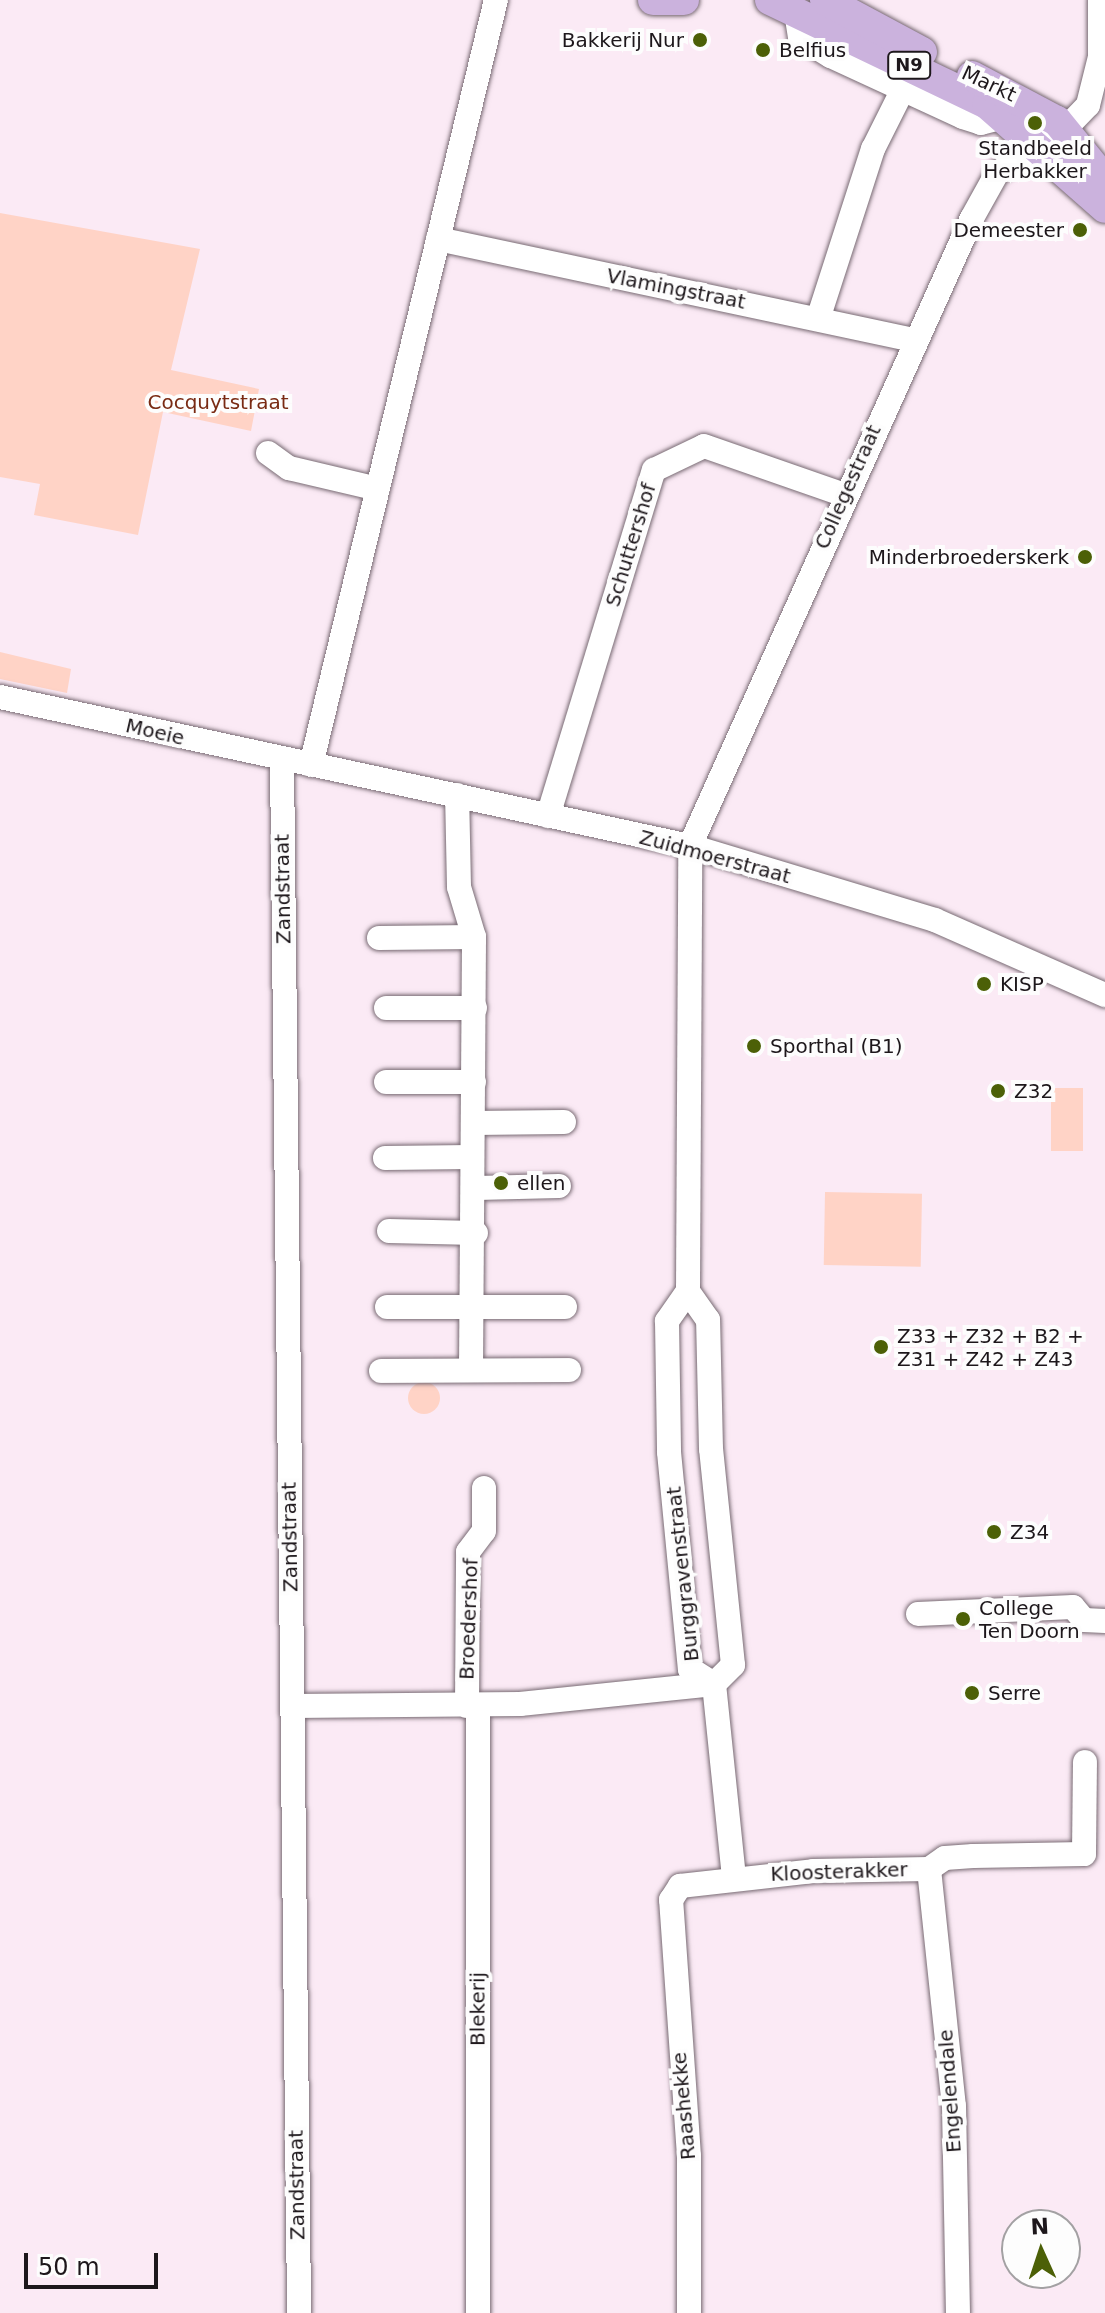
<!DOCTYPE html>
<style>
body{margin:0}
#map{position:relative;width:1105px;height:2313px;overflow:hidden;background:#fbeaf5;font-family:"DejaVu Sans",sans-serif}
div>[style]{position:absolute}
.green>*{inset:0;background:#ffd3c6;transform-origin:0 0}
.round{border-radius:50%}
.roads{filter:drop-shadow(0 0 2px #786a73) drop-shadow(0 0 2px #786a73)}
.minor>*{height:24px;margin:-12px;padding:0 12px;transform-origin:12px;border-radius:12px;background:#fff}
.major>*{height:30px;margin:-15px;padding:0 15px;transform-origin:15px;border-radius:15px;background:#cbb2dd}
.dots>*{width:22px;height:22px;translate:-50% -50%;box-sizing:border-box;border:4px solid #fdfdfd;border-radius:50%}
span{translate:-50% -50%;white-space:nowrap;text-align:center;line-height:1.15;-webkit-text-stroke:8px #fdfdfd;paint-order:stroke}
.shield-label span{padding:2px 6px;background:#fdfdfd;border:2px solid;border-radius:6px;-webkit-text-stroke-width:0}
.shield-label{font-size:18px;color:#1d171b;font-weight:700}
.poi-label{font-size:20px;color:#1d171b}
.right{translate:-100% -50%;text-align:right}
.left{translate:0 -50%;text-align:left}
.street-label{font-size:20px;color:#1d171b}
.park-label{font-size:20px;color:#792a13}
.north{position:absolute;left:1001px;top:2209px;width:80px;height:80px;box-sizing:border-box;background:#fdfdfd;border:2px solid #a3a1a3;border-radius:50%;rotate:357deg;font-size:22px;font-weight:700;line-height:32px;text-align:center;color:#1d171b}
.north::after{content:'';display:block;margin:auto;width:28px;height:36px;background:#4c6007;clip-path:polygon(50% 0,100% 100%,50% 72%,0 100%)}
.scale{position:absolute;left:24px;top:2253px;width:134px;height:36px;box-sizing:border-box;border:4px solid #1d171b;border-top:0;padding-left:10px;font-size:24px;line-height:28px;white-space:nowrap;color:#1d171b;-webkit-text-stroke:6px #fdfdfd;paint-order:stroke}
</style>
<div id="map">
<div class="green">
<i style="clip-path:polygon(0 213px,200px 249px,171px 370px,259px 389px,251px 431px,163px 412px,138px 535px,34px 515px,40px 484px,0 477px)"></i>
<i style="clip-path:polygon(0 652px,71px 669px,67px 693px,0 679px)"></i>
<i style="left:1051px;top:1088px;width:32px;height:63px"></i>
<i style="left:825px;top:1192px;width:97px;height:73px;rotate:1deg"></i>
<i class="round" style="left:408px;top:1382px;width:32px;height:32px"></i>
</div>
<div class="roads">
<div class="minor">
<i style="left:796px;top:12px;width:25px;rotate:81deg"></i>
<i style="left:800px;top:37px;width:36px;rotate:32deg"></i>
<i style="left:831px;top:56px;width:145px;rotate:24.8deg"></i>
<i style="left:963px;top:117px;width:19px;rotate:18deg"></i>
<i style="left:981px;top:123px;width:24px;rotate:-15deg"></i>
<i style="left:438px;top:239px;width:486px;rotate:12deg"></i>
<i style="left:819px;top:316px;width:176px;rotate:-72.1deg"></i>
<i style="left:873px;top:149px;width:67px;rotate:-63.4deg"></i>
<i style="left:268px;top:453px;width:26px;rotate:36deg"></i>
<i style="left:289px;top:468px;width:91px;rotate:13.3deg"></i>
<i style="left:0;top:697px;width:706px;rotate:12.19deg"></i>
<i style="left:690px;top:846px;width:256px;rotate:16.8deg"></i>
<i style="left:935px;top:920px;width:186px;rotate:23.8deg"></i>
<i style="left:282px;top:760px;width:1553px;rotate:89.37deg"></i>
<i style="left:311px;top:765px;width:787px;rotate:-76.41deg"></i>
<i style="left:548px;top:816px;width:362px;rotate:-73deg"></i>
<i style="left:654px;top:470px;width:55px;rotate:-25.6deg"></i>
<i style="left:704px;top:446px;width:149px;rotate:19.2deg"></i>
<i style="left:379px;top:938px;width:95px;rotate:-0.6deg"></i>
<i style="left:474px;top:937px;width:52px;rotate:-106.7deg"></i>
<i style="left:459px;top:887px;width:92px;rotate:-91.2deg"></i>
<i style="left:386px;top:1008px;width:89px"></i>
<i style="left:386px;top:1082px;width:88px"></i>
<i style="left:474px;top:1123px;width:90px;rotate:-0.6deg"></i>
<i style="left:385px;top:1158px;width:85px;rotate:-0.7deg"></i>
<i style="left:477px;top:1188px;width:82px;rotate:-1.4deg"></i>
<i style="left:389px;top:1231px;width:87px;rotate:1.3deg"></i>
<i style="left:688px;top:1291px;width:37px;rotate:125deg"></i>
<i style="left:667px;top:1321px;width:131px;rotate:89.1deg"></i>
<i style="left:669px;top:1452px;width:218px;rotate:84.5deg"></i>
<i style="left:690px;top:1669px;width:28px;rotate:32deg"></i>
<i style="left:387px;top:1307px;width:178px"></i>
<i style="left:471px;top:1370px;width:433px;rotate:-89.6deg"></i>
<i style="left:381px;top:1371px;width:188px;rotate:-0.3deg"></i>
<i style="left:918px;top:1614px;width:155px;rotate:-2.6deg"></i>
<i style="left:1073px;top:1607px;width:17px;rotate:50deg"></i>
<i style="left:1084px;top:1620px;width:21px;rotate:3deg"></i>
<i style="left:714px;top:1684px;width:27px;rotate:-45deg"></i>
<i style="left:733px;top:1665px;width:217px;rotate:-95.8deg"></i>
<i style="left:711px;top:1449px;width:129px;rotate:-91.3deg"></i>
<i style="left:708px;top:1320px;width:35px;rotate:-125deg"></i>
<i style="left:688px;top:1291px;width:445px;rotate:-89.7deg"></i>
<i style="left:690px;top:846px;width:688px;rotate:-65.82deg"></i>
<i style="left:972px;top:218px;width:51px;rotate:-60.9deg"></i>
<i style="left:997px;top:173px;width:81px;rotate:-32.9deg"></i>
<i style="left:1065px;top:129px;width:33px;rotate:-46deg"></i>
<i style="left:1088px;top:105px;width:49px;rotate:-76deg"></i>
<i style="left:1100px;top:57px;width:57px;rotate:-90deg"></i>
<i style="left:714px;top:1684px;width:194px;rotate:84.1deg"></i>
<i style="left:292px;top:1706px;width:228px;rotate:-0.5deg"></i>
<i style="left:520px;top:1704px;width:195px;rotate:-5.9deg"></i>
<i style="left:467px;top:1706px;width:154px;rotate:-89.6deg"></i>
<i style="left:468px;top:1552px;width:26px;rotate:-53deg"></i>
<i style="left:484px;top:1531px;width:43px;rotate:-90deg"></i>
<i style="left:929px;top:1869px;width:238px;rotate:84deg"></i>
<i style="left:954px;top:2106px;width:207px;rotate:88.9deg"></i>
<i style="left:478px;top:2313px;width:607px;rotate:-90deg"></i>
<i style="left:689px;top:2313px;width:157px;rotate:-90deg"></i>
<i style="left:689px;top:2156px;width:257px;rotate:-94deg"></i>
<i style="left:671px;top:1900px;width:17px;rotate:-57deg"></i>
<i style="left:680px;top:1886px;width:134px;rotate:-6.4deg"></i>
<i style="left:813px;top:1871px;width:116px;rotate:-1deg"></i>
<i style="left:929px;top:1869px;width:19px;rotate:-35deg"></i>
<i style="left:945px;top:1858px;width:28px;rotate:-4deg"></i>
<i style="left:973px;top:1856px;width:111px;rotate:-1deg"></i>
<i style="left:1084px;top:1854px;width:92px;rotate:-89.4deg"></i>
</div>
<div class="major">
<i style="left:653px;top:0;width:31px"></i>
<i style="left:770px;top:0;width:241px;rotate:25.6deg"></i>
<i style="left:987px;top:104px;width:157px;rotate:41.4deg"></i>
<i style="left:825px;top:0;width:110px;rotate:28.2deg"></i>
<i style="left:972px;top:76px;width:96px;rotate:27.9deg"></i>
<i style="left:1057px;top:121px;width:76px;rotate:50.9deg"></i>
</div>
</div>
<div class="dots">
<i style="left:700px;top:40px;background:#4c6007"></i>
<i style="left:763px;top:50px;background:#4c6007"></i>
<i style="left:1035px;top:123px;background:#4c6007"></i>
<i style="left:1080px;top:230px;background:#4c6007"></i>
<i style="left:1085px;top:557px;background:#4c6007"></i>
<i style="left:984px;top:984px;background:#4c6007"></i>
<i style="left:754px;top:1046px;background:#4c6007"></i>
<i style="left:998px;top:1091px;background:#4c6007"></i>
<i style="left:501px;top:1183px;background:#4c6007"></i>
<i style="left:881px;top:1347px;background:#4c6007"></i>
<i style="left:994px;top:1532px;background:#4c6007"></i>
<i style="left:963px;top:1619px;background:#4c6007"></i>
<i style="left:972px;top:1693px;background:#4c6007"></i>
</div>
<div class="shield-label">
<span style="left:909px;top:65px">N9</span>
</div>
<div class="poi-label">
<span class="right" style="left:684px;top:40px">Bakkerij Nur</span>
<span class="left" style="left:779px;top:50px">Belfius</span>
<span style="left:1035px;top:160px">Standbeeld<br>Herbakker</span>
<span class="right" style="left:1064px;top:230px">Demeester</span>
<span class="right" style="left:1069px;top:557px">Minderbroederskerk</span>
<span class="left" style="left:1000px;top:984px">KISP</span>
<span class="left" style="left:770px;top:1046px">Sporthal (B1)</span>
<span class="left" style="left:1014px;top:1091px">Z32</span>
<span class="left" style="left:517px;top:1183px">ellen</span>
<span class="left" style="left:897px;top:1348px">Z33 + Z32 + B2 +<br>Z31 + Z42 + Z43</span>
<span class="left" style="left:1010px;top:1532px">Z34</span>
<span class="left" style="left:979px;top:1620px">College<br>Ten Doorn</span>
<span class="left" style="left:988px;top:1693px">Serre</span>
</div>
<div class="street-label">
<span style="left:989px;top:84px;rotate:25deg">Markt</span>
<span style="left:676px;top:289px;rotate:11deg">Vlamingstraat</span>
<span style="left:848px;top:487px;rotate:-66deg">Collegestraat</span>
<span style="left:631px;top:545px;rotate:-73deg">Schuttershof</span>
<span style="left:155px;top:732px;rotate:13deg">Moeie</span>
<span style="left:715px;top:857px;rotate:15deg">Zuidmoerstraat</span>
<span style="left:283px;top:889px;rotate:-91deg">Zandstraat</span>
<span style="left:290px;top:1537px;rotate:-91deg">Zandstraat</span>
<span style="left:683px;top:1574px;rotate:-96deg">Burggravenstraat</span>
<span style="left:469px;top:1619px;rotate:-88deg">Broedershof</span>
<span style="left:839px;top:1872px;rotate:-2deg">Kloosterakker</span>
<span style="left:478px;top:2009px;rotate:-90deg">Blekerij</span>
<span style="left:950px;top:2091px;rotate:-94deg">Engelendale</span>
<span style="left:684px;top:2106px;rotate:-95deg">Raashekke</span>
<span style="left:297px;top:2185px;rotate:-91deg">Zandstraat</span>
</div>
<div class="park-label">
<span style="left:218px;top:402px">Cocquytstraat</span>
</div>
<div class="north">N</div>
<div class="scale">50 m</div>
</div>
